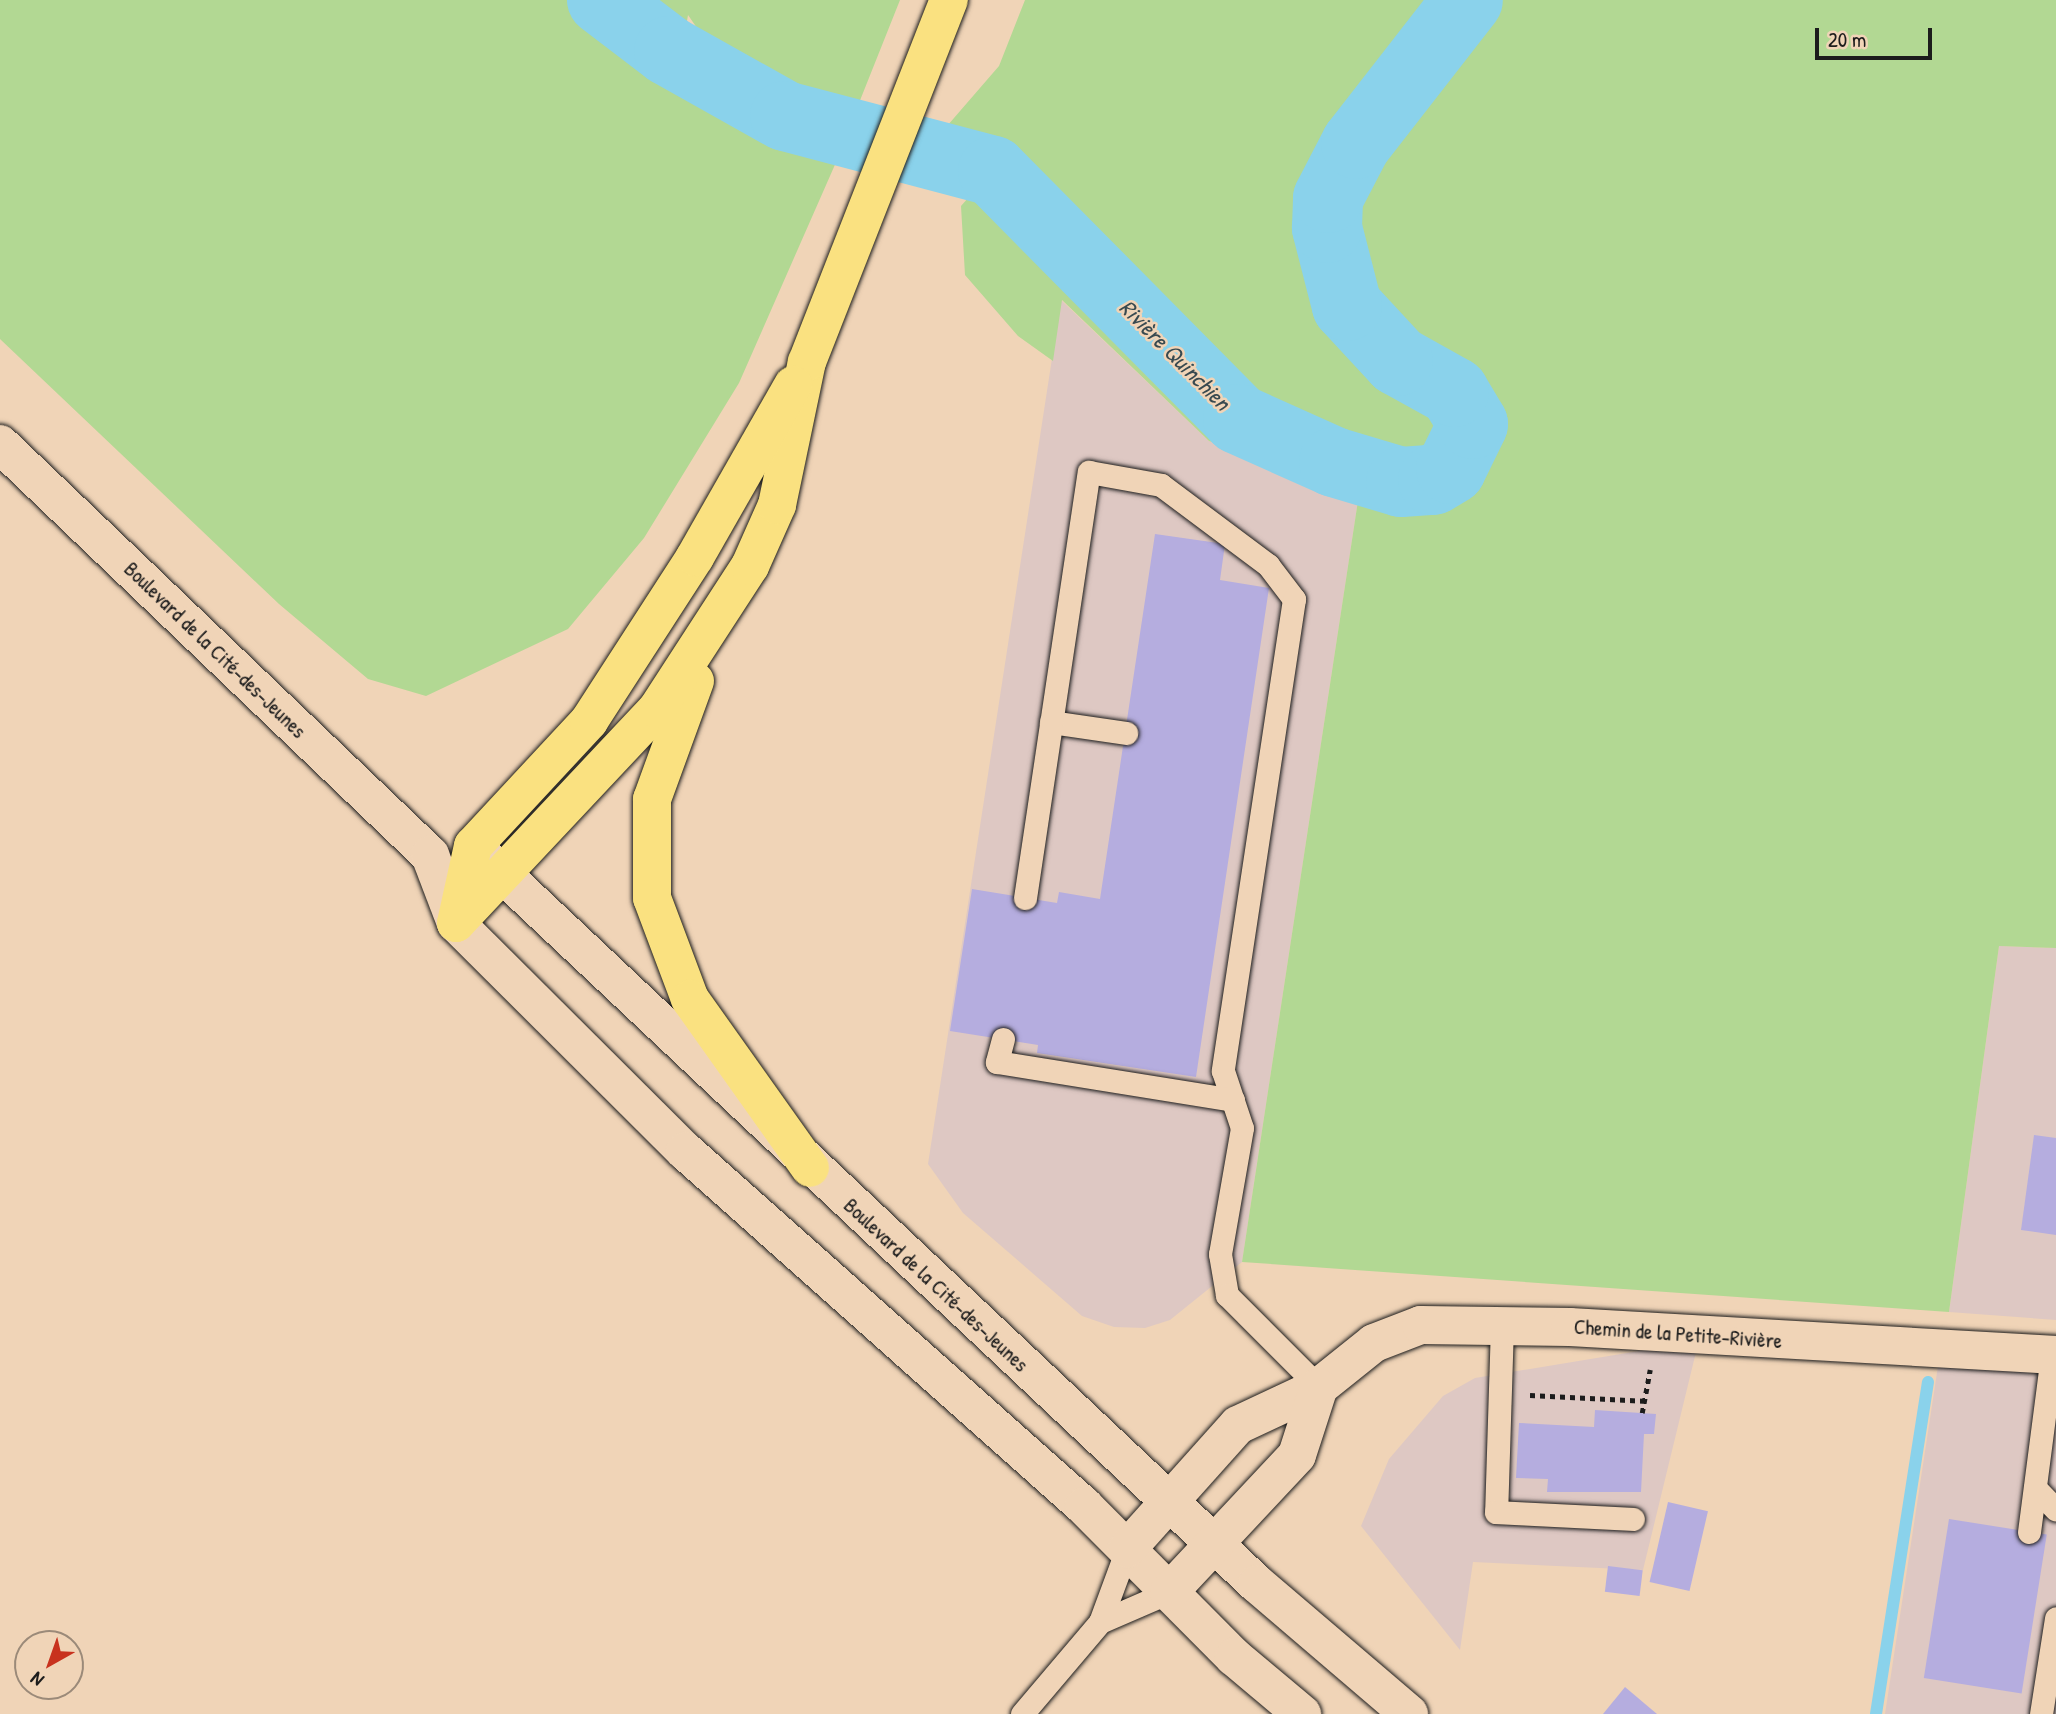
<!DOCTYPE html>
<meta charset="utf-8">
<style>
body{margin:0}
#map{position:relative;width:2056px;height:1714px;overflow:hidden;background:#f0d4b7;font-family:"Patrick Hand",sans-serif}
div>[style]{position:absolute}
.built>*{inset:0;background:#dec8c3}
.green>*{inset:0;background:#b2d893}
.stream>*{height:12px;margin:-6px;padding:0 6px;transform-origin:6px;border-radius:6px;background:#8ad2eb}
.river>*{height:70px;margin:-35px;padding:0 35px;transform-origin:35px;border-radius:35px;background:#8ad2eb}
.building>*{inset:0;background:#b5addf;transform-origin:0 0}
.path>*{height:4.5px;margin-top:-2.25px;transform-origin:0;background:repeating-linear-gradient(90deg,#1c1c1c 0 5px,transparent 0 10px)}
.roads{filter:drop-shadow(0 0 2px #1c1c1c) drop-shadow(0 0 2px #1c1c1c)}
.lane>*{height:23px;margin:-11.5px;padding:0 11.5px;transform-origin:11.5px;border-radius:11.5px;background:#f0d4b7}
.secondary>*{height:38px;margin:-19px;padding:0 19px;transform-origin:19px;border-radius:19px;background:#f0d4b7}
.highway>*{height:38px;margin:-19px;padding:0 19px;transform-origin:19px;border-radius:19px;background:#fae180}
span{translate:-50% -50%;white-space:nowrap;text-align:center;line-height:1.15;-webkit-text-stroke:5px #f0d4b7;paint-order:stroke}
.street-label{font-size:21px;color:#1c1c1c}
.water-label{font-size:23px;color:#384a50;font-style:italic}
.north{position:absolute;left:14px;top:1630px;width:70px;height:70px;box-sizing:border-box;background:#f0d4b7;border:2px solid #9b8a79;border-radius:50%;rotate:220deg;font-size:19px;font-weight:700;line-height:28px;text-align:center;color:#1c1c1c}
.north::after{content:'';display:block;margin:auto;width:24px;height:32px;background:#c8321e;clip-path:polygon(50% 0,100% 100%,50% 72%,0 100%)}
.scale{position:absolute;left:1815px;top:28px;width:117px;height:32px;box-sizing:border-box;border:4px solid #1c1c1c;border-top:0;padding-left:9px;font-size:21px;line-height:24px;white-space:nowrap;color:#1c1c1c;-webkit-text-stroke:5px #f0d4b7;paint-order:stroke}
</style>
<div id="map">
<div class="built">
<i style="clip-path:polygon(1061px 300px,1209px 441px,1359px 494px,1242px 1262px,1170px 1320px,1145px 1328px,1114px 1327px,1082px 1316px,963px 1213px,928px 1164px)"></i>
<i style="clip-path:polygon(1999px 946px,2056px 948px,2056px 1320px,1949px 1312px)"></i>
<i style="clip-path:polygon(1651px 1349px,1696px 1352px,1643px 1570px,1473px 1562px,1460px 1650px,1361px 1526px,1389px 1459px,1443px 1396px,1475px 1378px)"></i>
<i style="clip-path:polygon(1938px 1366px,2056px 1370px,2056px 1714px,1885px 1714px)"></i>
</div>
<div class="green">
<i style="clip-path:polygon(0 0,900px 0,855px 113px,780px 99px,706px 41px,688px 15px,679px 69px,709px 91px,841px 151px,739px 383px,644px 538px,568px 629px,426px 696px,368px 679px,279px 604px,0 339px)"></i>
<i style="clip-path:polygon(1025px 0,2056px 0,2056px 948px,1999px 946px,1949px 1312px,1242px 1262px,1359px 494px,1209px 441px,1062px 300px,1053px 361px,1018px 336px,965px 275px,961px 206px,1006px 155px,941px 133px,999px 66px)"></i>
</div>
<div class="stream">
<i style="left:1876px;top:1714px;width:336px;rotate:-81.1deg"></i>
</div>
<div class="river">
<i style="left:602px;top:0;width:84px;rotate:37.3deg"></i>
<i style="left:669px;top:51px;width:133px;rotate:29.3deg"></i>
<i style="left:785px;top:116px;width:215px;rotate:14.8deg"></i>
<i style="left:993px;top:171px;width:349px;rotate:45.3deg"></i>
<i style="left:1238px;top:419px;width:105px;rotate:24.1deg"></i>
<i style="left:1334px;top:462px;width:70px;rotate:16.6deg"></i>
<i style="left:1401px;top:482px;width:32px;rotate:-4deg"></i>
<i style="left:1433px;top:480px;width:21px;rotate:-31deg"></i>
<i style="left:1451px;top:469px;width:50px;rotate:-63.9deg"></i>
<i style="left:1473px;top:424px;width:37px;rotate:-121deg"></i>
<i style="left:1454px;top:392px;width:64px;rotate:-151deg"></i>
<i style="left:1398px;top:361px;width:75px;rotate:-132.8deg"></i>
<i style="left:1347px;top:306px;width:81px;rotate:-104.4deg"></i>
<i style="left:1327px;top:228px;width:30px;rotate:-88deg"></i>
<i style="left:1328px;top:198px;width:61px;rotate:-62.6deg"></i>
<i style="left:1356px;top:144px;width:182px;rotate:-52.1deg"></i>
</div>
<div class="building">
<i style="clip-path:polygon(1155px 534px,1225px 544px,1220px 580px,1269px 588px,1196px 1077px,1037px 1053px,1038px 1045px,950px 1031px,972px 889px,1057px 903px,1059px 892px,1100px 899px)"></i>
<i style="clip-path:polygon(2034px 1135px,2056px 1138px,2056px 1235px,2021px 1230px)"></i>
<i style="clip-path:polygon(1595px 1410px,1656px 1414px,1654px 1434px,1644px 1434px,1641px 1492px,1547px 1492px,1548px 1479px,1516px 1478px,1519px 1423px,1594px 1427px)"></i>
<i style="left:1668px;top:1502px;width:41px;height:82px;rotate:13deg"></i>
<i style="left:1949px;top:1519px;width:99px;height:161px;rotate:9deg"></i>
<i style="left:1608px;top:1566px;width:35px;height:26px;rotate:7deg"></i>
<i style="clip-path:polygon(1625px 1687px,1657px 1714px,1603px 1714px)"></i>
</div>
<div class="path">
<i style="left:1530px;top:1395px;width:118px;rotate:2.9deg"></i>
<i style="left:1642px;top:1413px;width:44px;rotate:-79.5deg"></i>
</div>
<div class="roads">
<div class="lane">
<i style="left:1051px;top:722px;width:76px;rotate:8.3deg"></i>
<i style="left:1025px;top:898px;width:431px;rotate:-81.5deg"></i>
<i style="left:1089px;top:472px;width:73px;rotate:10.2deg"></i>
<i style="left:1161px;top:485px;width:134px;rotate:36.8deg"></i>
<i style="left:1268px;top:565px;width:43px;rotate:52.6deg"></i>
<i style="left:1294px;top:599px;width:477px;rotate:98.6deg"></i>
<i style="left:1223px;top:1071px;width:60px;rotate:71.6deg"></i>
<i style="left:1242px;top:1128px;width:128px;rotate:99.9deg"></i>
<i style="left:1220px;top:1254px;width:42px;rotate:80.3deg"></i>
<i style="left:1227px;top:1295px;width:130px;rotate:45deg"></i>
<i style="left:1003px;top:1039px;width:24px;rotate:105deg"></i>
<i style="left:997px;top:1062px;width:239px;rotate:9.1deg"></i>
<i style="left:1502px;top:1325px;width:187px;rotate:91.8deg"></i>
<i style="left:1496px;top:1512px;width:137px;rotate:2.9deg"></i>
<i style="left:2035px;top:1488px;width:30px;rotate:46deg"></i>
<i style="left:2029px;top:1532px;width:179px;rotate:-82.6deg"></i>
<i style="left:1100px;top:1622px;width:75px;rotate:-23.5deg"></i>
<i style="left:1022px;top:1714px;width:121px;rotate:-49.7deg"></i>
<i style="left:1100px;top:1622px;width:78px;rotate:-69.7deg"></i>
<i style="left:2041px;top:1714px;width:97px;rotate:-81.1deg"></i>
</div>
<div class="secondary">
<i style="left:0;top:444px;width:595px;rotate:43.71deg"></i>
<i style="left:430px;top:855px;width:73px;rotate:69.1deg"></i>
<i style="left:456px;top:923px;width:323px;rotate:44.9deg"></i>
<i style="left:685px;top:1151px;width:534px;rotate:41.66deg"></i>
<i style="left:1084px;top:1506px;width:213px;rotate:45.2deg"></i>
<i style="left:1234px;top:1657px;width:89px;rotate:40deg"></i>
<i style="left:478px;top:851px;width:1070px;rotate:43.26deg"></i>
<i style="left:1257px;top:1584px;width:200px;rotate:40.5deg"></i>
<i style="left:1127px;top:1549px;width:166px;rotate:-48.2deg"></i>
<i style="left:1238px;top:1425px;width:89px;rotate:-25.1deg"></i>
<i style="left:1319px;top:1387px;width:70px;rotate:-38.7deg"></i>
<i style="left:1374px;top:1343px;width:50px;rotate:-21deg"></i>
<i style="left:1421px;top:1325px;width:149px;rotate:0.8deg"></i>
<i style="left:1570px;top:1327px;width:487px;rotate:3.3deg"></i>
<i style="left:1169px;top:1592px;width:187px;rotate:-46.9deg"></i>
<i style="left:1297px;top:1455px;width:71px;rotate:-72.1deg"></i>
</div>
<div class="highway">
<i style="left:695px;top:681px;width:126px;rotate:110deg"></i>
<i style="left:652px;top:799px;width:99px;rotate:90deg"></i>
<i style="left:652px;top:898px;width:108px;rotate:69.4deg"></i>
<i style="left:690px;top:999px;width:207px;rotate:54.6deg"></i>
<i style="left:456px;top:923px;width:294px;rotate:-46.8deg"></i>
<i style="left:657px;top:709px;width:171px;rotate:-57deg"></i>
<i style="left:750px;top:566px;width:67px;rotate:-66.1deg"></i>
<i style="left:777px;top:505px;width:146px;rotate:-78.2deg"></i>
<i style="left:807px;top:362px;width:389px;rotate:-68.6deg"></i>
<i style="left:456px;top:923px;width:79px;rotate:-77.6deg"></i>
<i style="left:473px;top:846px;width:171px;rotate:-47.1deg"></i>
<i style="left:589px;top:721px;width:195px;rotate:-57.1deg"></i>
<i style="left:695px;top:557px;width:198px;rotate:-60.3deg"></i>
</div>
</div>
<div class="street-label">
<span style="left:215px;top:650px;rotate:44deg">Boulevard de la Cité-des-Jeunes</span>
<span style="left:936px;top:1285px;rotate:43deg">Boulevard de la Cité-des-Jeunes</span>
<span style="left:1678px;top:1334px;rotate:4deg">Chemin de la Petite-Rivière</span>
</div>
<div class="water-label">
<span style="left:1175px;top:355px;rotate:45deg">Rivière Quinchien</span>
</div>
<div class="north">N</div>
<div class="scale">20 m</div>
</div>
